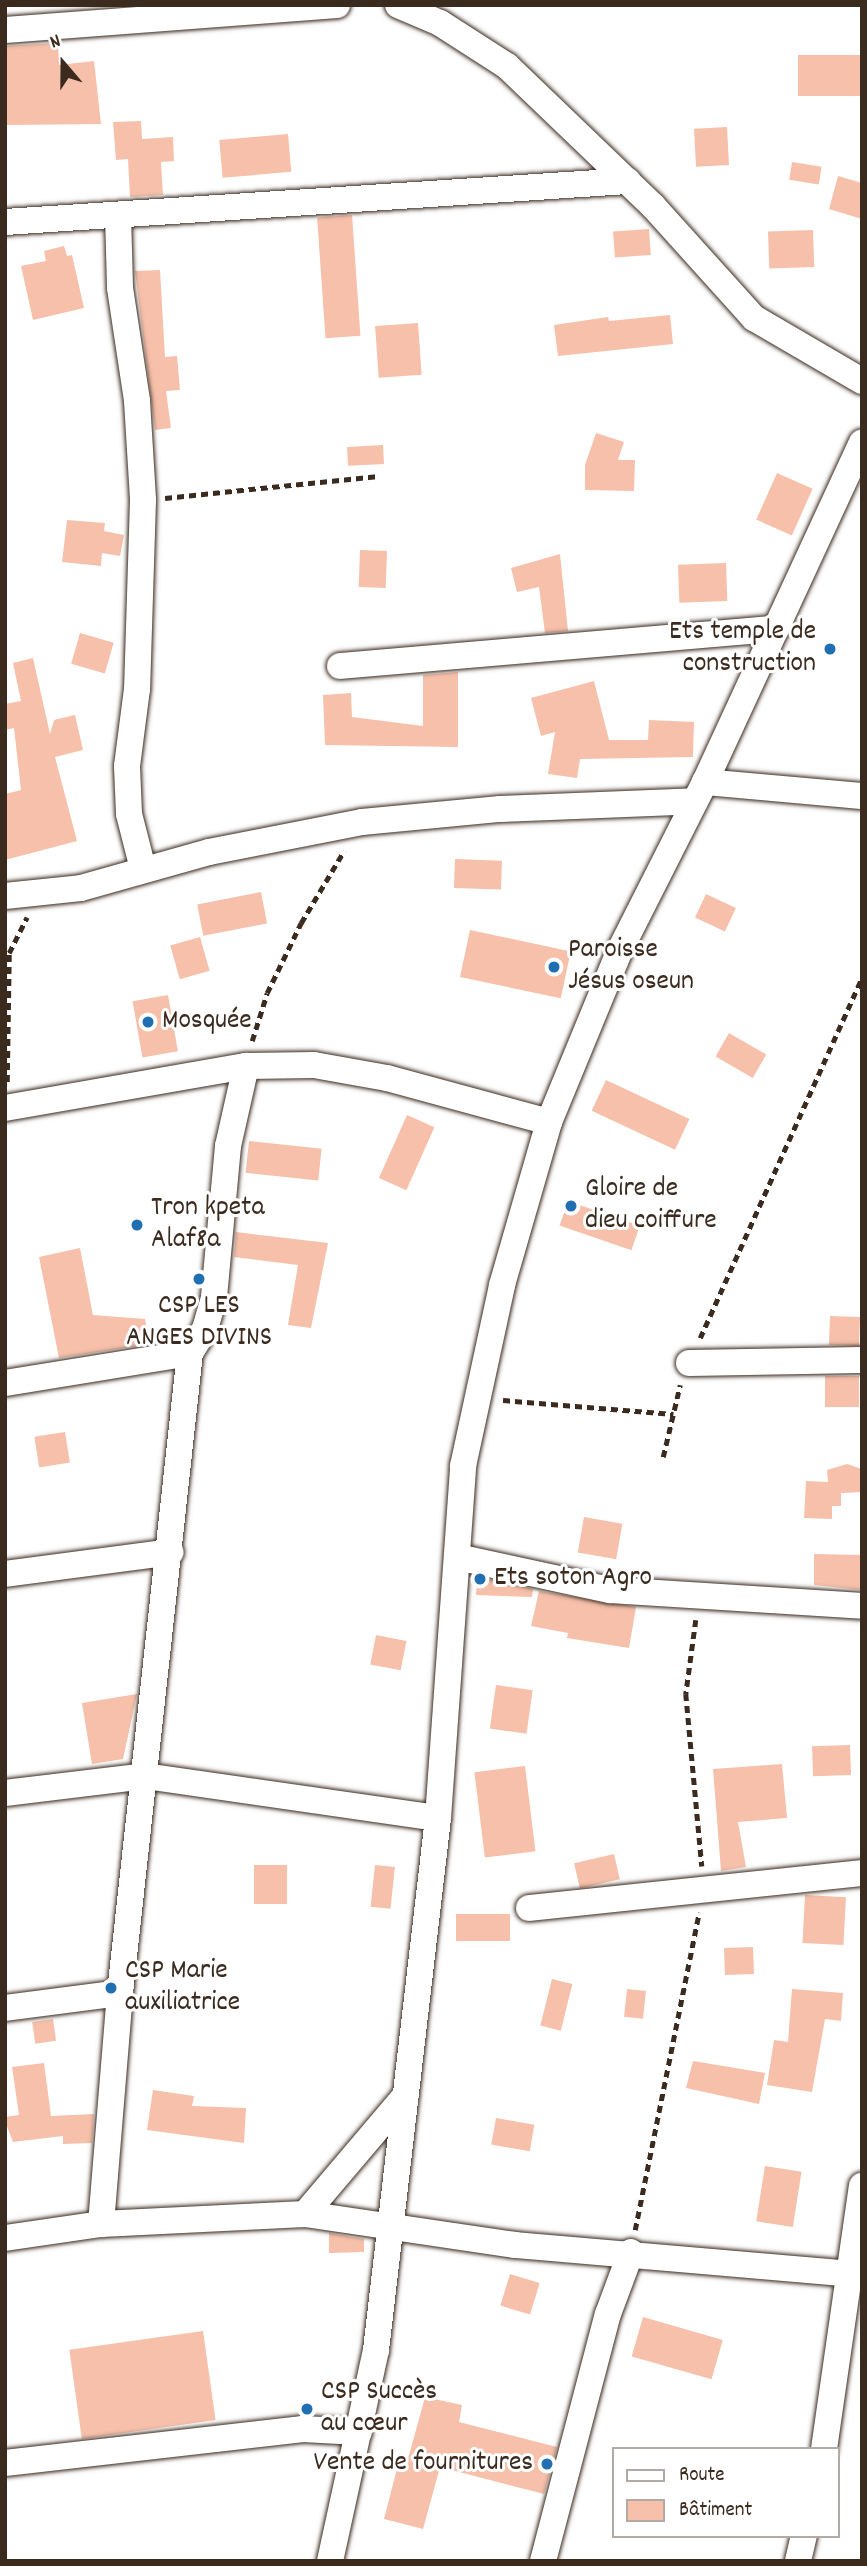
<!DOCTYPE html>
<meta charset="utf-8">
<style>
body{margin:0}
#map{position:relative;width:867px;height:2566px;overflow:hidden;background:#fff;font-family:Dekko,sans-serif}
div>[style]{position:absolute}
.building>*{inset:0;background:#f6c0aa;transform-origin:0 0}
.path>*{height:4.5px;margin-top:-2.25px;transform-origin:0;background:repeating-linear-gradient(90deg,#3b2a1e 0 7px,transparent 0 12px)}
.roads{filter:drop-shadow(0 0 2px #3b2a1e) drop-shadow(0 0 2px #3b2a1e)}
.street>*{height:26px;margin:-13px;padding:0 13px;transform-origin:13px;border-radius:13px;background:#fff}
.dots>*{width:19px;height:19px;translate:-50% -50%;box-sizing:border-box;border:4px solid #fff;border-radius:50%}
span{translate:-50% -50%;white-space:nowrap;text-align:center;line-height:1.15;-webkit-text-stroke:6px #fff;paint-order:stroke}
.poi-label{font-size:28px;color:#3b2a1e}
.right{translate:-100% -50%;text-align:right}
.left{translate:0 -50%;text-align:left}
.frame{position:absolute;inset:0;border:7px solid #3b2a1e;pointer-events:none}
.legend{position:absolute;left:612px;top:2447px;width:228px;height:91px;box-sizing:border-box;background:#fff;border:2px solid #b1aaa5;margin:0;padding:9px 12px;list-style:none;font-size:21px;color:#3b2a1e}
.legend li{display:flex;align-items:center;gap:14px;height:35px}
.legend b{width:35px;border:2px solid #b1aaa5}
.north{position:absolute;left:28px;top:28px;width:70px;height:70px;-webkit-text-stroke:5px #fff;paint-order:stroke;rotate:340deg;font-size:19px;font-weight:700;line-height:28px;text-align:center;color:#3b2a1e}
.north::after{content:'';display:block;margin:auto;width:24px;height:32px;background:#3b2a1e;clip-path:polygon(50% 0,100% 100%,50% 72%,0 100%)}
</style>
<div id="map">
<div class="building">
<i style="clip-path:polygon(58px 43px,59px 65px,94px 61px,101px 124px,5px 125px,5px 46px)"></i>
<i style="left:862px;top:55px;width:41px;height:64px;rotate:90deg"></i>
<i style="clip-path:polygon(141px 121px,142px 139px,173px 137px,174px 161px,161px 162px,163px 195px,130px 197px,128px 159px,116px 160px,113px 122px)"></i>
<i style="left:727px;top:127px;width:38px;height:33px;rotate:87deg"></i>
<i style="left:288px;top:134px;width:38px;height:69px;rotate:85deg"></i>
<i style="left:792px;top:162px;width:30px;height:18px;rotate:9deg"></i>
<i style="clip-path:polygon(838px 176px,862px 183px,862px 219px,829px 209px)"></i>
<i style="left:352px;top:215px;width:121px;height:35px;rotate:86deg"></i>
<i style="left:649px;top:229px;width:26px;height:36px;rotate:86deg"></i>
<i style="left:813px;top:230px;width:37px;height:45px;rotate:88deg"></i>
<i style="clip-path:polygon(64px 246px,67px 256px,72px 255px,84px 308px,33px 320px,21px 266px,46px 261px,44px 251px)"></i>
<i style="clip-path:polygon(160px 270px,165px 357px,177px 356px,180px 390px,166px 391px,171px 428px,155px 430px,135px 271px)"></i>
<i style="clip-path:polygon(670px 315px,673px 344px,558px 356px,554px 325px,608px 317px,609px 321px)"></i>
<i style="left:418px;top:323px;width:52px;height:43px;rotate:86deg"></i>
<i style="clip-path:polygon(596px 433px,624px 442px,618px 460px,635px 460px,634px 491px,585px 490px,585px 465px)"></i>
<i style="left:383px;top:445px;width:19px;height:36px;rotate:87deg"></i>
<i style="left:777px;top:473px;width:39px;height:51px;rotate:24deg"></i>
<i style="clip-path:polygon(67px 520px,105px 523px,104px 531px,124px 535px,120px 556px,102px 553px,101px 566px,62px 562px)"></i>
<i style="left:360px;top:550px;width:27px;height:37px;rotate:2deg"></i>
<i style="clip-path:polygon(560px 554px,568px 631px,545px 633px,539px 587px,517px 592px,511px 568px)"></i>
<i style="left:726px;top:563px;width:38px;height:48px;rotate:88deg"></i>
<i style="left:80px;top:633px;width:35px;height:32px;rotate:16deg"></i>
<i style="clip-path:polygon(33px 658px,50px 734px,54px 720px,75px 715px,83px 750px,55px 757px,77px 841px,5px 860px,5px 794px,21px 790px,14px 728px,5px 730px,5px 704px,21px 701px,13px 663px)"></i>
<i style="clip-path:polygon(458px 672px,458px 747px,325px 745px,323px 695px,351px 693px,352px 717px,423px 726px,423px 675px)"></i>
<i style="clip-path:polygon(594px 681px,609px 740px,648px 740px,649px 720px,694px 722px,693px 757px,580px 759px,577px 778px,548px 774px,555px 732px,541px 736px,531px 698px)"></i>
<i style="left:455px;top:859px;width:47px;height:29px;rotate:2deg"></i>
<i style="left:261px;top:892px;width:32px;height:65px;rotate:79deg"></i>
<i style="left:706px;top:894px;width:33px;height:26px;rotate:25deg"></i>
<i style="left:470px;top:930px;width:103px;height:48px;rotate:12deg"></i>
<i style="left:200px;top:937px;width:35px;height:31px;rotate:74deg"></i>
<i style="left:168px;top:995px;width:57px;height:36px;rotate:80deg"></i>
<i style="left:729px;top:1033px;width:43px;height:27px;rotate:30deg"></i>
<i style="left:606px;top:1080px;width:92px;height:34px;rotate:25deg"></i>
<i style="left:407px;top:1115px;width:30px;height:69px;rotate:24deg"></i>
<i style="left:249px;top:1141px;width:73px;height:32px;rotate:6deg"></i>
<i style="left:568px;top:1201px;width:76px;height:26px;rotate:19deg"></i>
<i style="clip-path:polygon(236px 1232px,328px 1243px,311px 1328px,288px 1325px,298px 1265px,234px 1257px)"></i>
<i style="clip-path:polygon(80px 1248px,93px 1315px,145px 1319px,150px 1344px,59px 1358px,39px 1257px)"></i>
<i style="left:830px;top:1316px;width:30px;height:29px;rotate:2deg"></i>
<i style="left:825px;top:1376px;width:34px;height:31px"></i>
<i style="left:65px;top:1432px;width:31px;height:31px;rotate:81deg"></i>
<i style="clip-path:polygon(847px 1464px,862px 1469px,862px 1492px,841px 1493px,841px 1506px,832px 1506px,832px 1519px,804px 1518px,806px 1481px,828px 1482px,827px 1470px)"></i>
<i style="left:584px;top:1517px;width:39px;height:36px;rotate:10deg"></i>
<i style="clip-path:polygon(814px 1554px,862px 1555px,862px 1590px,814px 1585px)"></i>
<i style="clip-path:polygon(477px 1577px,533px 1589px,532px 1597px,476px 1595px)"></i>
<i style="clip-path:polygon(539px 1591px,636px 1607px,629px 1648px,567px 1638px,568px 1633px,531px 1626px)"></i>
<i style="left:376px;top:1635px;width:31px;height:30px;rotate:11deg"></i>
<i style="left:496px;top:1685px;width:37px;height:44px;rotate:8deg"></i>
<i style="clip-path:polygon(137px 1694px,123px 1759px,92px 1764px,82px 1703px)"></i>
<i style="left:850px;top:1745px;width:30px;height:38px;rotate:88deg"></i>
<i style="clip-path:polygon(782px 1764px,787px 1818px,738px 1822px,746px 1867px,721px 1871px,713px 1769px)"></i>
<i style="left:525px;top:1766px;width:86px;height:51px;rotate:83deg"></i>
<i style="left:614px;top:1854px;width:26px;height:41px;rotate:77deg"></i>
<i style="left:254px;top:1865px;width:33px;height:39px"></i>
<i style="left:375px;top:1865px;width:20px;height:42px;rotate:6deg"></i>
<i style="left:805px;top:1895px;width:41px;height:48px;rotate:3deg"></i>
<i style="left:456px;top:1914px;width:54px;height:27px"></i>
<i style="left:753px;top:1947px;width:27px;height:29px;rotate:88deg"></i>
<i style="left:552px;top:1979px;width:21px;height:48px;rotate:14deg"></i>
<i style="left:627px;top:1989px;width:19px;height:28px;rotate:6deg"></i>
<i style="clip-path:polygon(792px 1989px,843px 1993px,841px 2021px,825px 2019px,812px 2092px,767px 2085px,774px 2040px,788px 2042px)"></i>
<i style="left:53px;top:2019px;width:22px;height:21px;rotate:82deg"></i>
<i style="clip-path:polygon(693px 2061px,765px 2073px,759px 2104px,686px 2088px)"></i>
<i style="clip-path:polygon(44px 2063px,51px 2116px,94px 2114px,92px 2143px,63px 2144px,63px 2136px,13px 2142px,5px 2121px,5px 2117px,19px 2115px,12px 2067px)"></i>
<i style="clip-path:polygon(153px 2090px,194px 2096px,192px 2106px,246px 2108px,244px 2143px,147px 2130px)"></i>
<i style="left:496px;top:2118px;width:39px;height:27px;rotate:10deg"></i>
<i style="left:765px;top:2166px;width:37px;height:56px;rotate:9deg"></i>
<i style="clip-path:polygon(329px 2233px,364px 2239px,364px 2252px,329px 2253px)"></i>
<i style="left:510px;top:2274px;width:31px;height:33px;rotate:17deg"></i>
<i style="left:643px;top:2317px;width:83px;height:41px;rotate:16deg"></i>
<i style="left:203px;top:2331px;width:90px;height:135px;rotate:82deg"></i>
<i style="clip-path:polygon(425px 2397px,462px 2405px,459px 2422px,557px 2447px,544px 2494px,440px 2467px,423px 2529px,384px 2519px,400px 2457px,408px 2459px)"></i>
</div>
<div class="path">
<i style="left:165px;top:498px;width:215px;rotate:-5.9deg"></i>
<i style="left:252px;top:1041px;width:50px;rotate:-72.6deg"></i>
<i style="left:267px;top:993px;width:78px;rotate:-64.1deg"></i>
<i style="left:301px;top:923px;width:84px;rotate:-59.2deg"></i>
<i style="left:7px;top:1082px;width:129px;rotate:-89.1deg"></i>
<i style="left:9px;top:953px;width:40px;rotate:-63.4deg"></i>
<i style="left:700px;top:1338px;width:395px;rotate:-65.8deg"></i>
<i style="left:503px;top:1400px;width:171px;rotate:4.7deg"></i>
<i style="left:663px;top:1457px;width:74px;rotate:-76.7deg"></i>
<i style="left:696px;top:1620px;width:75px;rotate:97.7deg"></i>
<i style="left:686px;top:1694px;width:173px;rotate:84.7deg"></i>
<i style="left:635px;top:2230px;width:324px;rotate:-78.6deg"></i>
</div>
<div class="roads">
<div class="street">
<i style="left:398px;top:5px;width:46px;rotate:23.2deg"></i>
<i style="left:440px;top:23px;width:80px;rotate:32.7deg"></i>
<i style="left:507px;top:66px;width:202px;rotate:43.8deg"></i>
<i style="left:653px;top:206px;width:151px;rotate:48deg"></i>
<i style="left:754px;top:318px;width:125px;rotate:30.3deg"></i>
<i style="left:5px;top:30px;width:333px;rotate:-4.3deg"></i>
<i style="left:118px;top:215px;width:73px;rotate:88.4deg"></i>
<i style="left:120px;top:288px;width:114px;rotate:81.4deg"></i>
<i style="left:137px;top:401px;width:99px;rotate:86.5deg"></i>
<i style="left:143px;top:500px;width:189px;rotate:91.8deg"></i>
<i style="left:137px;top:689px;width:78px;rotate:97.4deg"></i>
<i style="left:127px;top:766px;width:48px;rotate:87.6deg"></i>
<i style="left:129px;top:814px;width:57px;rotate:75.7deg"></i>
<i style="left:5px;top:222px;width:624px;rotate:-3.77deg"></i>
<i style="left:340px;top:666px;width:438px;rotate:-4.9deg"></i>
<i style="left:705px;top:782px;width:158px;rotate:5.1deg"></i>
<i style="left:5px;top:896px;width:76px;rotate:-6deg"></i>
<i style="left:81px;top:888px;width:133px;rotate:-15.7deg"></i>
<i style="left:209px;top:852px;width:156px;rotate:-11.1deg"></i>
<i style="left:362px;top:822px;width:139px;rotate:-5.4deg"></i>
<i style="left:500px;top:809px;width:195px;rotate:-2.3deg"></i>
<i style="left:5px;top:1108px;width:245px;rotate:-9.9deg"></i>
<i style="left:246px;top:1066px;width:68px;rotate:-0.8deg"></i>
<i style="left:314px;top:1065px;width:74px;rotate:10.1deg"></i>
<i style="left:387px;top:1078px;width:168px;rotate:15.2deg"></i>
<i style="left:689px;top:1363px;width:173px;rotate:-1deg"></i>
<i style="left:5px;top:1383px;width:187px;rotate:-9.2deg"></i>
<i style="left:457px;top:1557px;width:157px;rotate:12.2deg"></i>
<i style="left:610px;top:1590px;width:253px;rotate:3.6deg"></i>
<i style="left:5px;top:1574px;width:167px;rotate:-7.5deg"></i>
<i style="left:5px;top:1793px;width:141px;rotate:-6.9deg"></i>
<i style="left:145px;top:1776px;width:296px;rotate:8.2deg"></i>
<i style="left:529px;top:1908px;width:335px;rotate:-6deg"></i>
<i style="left:5px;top:2008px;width:116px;rotate:-7.4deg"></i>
<i style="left:305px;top:2214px;width:155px;rotate:-49.7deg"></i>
<i style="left:101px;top:2224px;width:232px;rotate:-85.3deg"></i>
<i style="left:120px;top:1993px;width:644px;rotate:-83.76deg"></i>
<i style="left:190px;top:1353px;width:28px;rotate:-58deg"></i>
<i style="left:205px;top:1329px;width:33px;rotate:-74deg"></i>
<i style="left:214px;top:1297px;width:152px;rotate:-84.7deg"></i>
<i style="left:228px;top:1146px;width:82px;rotate:-77.3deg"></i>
<i style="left:5px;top:2238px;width:97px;rotate:-8.3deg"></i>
<i style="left:101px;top:2224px;width:204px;rotate:-2.8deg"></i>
<i style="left:305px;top:2214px;width:212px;rotate:8.4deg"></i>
<i style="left:515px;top:2245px;width:348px;rotate:4.9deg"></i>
<i style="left:824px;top:2449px;width:266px;rotate:-81.8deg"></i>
<i style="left:5px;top:2463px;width:300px;rotate:-6.5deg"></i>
<i style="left:303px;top:2429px;width:56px;rotate:3.1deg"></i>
<i style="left:330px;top:2561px;width:216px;rotate:-77.7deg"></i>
<i style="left:376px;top:2350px;width:536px;rotate:-83.35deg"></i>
<i style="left:438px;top:1818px;width:353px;rotate:-85.9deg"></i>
<i style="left:463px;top:1466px;width:185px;rotate:-77.8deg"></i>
<i style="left:502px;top:1285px;width:170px;rotate:-73.9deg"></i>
<i style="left:549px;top:1122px;width:186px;rotate:-67.6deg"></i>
<i style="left:620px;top:950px;width:188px;rotate:-63.2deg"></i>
<i style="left:705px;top:782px;width:374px;rotate:-65.2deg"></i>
<i style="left:543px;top:2561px;width:255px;rotate:-75.3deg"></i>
<i style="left:608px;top:2314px;width:66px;rotate:-69.6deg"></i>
<i style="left:798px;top:2561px;width:26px;rotate:-77deg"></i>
</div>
</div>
<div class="dots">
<i style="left:830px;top:649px;background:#1f6fb2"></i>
<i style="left:554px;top:967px;background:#1f6fb2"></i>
<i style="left:148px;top:1022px;background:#1f6fb2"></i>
<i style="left:571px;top:1206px;background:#1f6fb2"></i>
<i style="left:137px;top:1225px;background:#1f6fb2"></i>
<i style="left:199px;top:1279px;background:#1f6fb2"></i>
<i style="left:480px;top:1579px;background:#1f6fb2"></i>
<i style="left:111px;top:1988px;background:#1f6fb2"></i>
<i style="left:307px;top:2409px;background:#1f6fb2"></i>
<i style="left:547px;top:2464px;background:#1f6fb2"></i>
</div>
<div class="poi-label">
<span class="right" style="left:816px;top:649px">Ets temple de<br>construction</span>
<span class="left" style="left:568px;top:967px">Paroisse<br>Jésus oseun</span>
<span class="left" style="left:162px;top:1022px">Mosquée</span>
<span class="left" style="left:585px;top:1206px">Gloire de<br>dieu coiffure</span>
<span class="left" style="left:151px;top:1225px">Tron kpeta<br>Alaf8a</span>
<span style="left:199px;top:1323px">CSP LES<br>ANGES DIVINS</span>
<span class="left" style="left:494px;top:1579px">Ets soton Agro</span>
<span class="left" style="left:125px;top:1988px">CSP Marie<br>auxiliatrice</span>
<span class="left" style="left:321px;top:2409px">CSP Succès<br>au cœur</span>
<span class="right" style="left:533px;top:2464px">Vente de fournitures</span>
</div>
<div class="frame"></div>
<ul class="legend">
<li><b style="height:9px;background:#fff"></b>Route</li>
<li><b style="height:19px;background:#f6c0aa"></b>Bâtiment</li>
</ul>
<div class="north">N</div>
</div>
